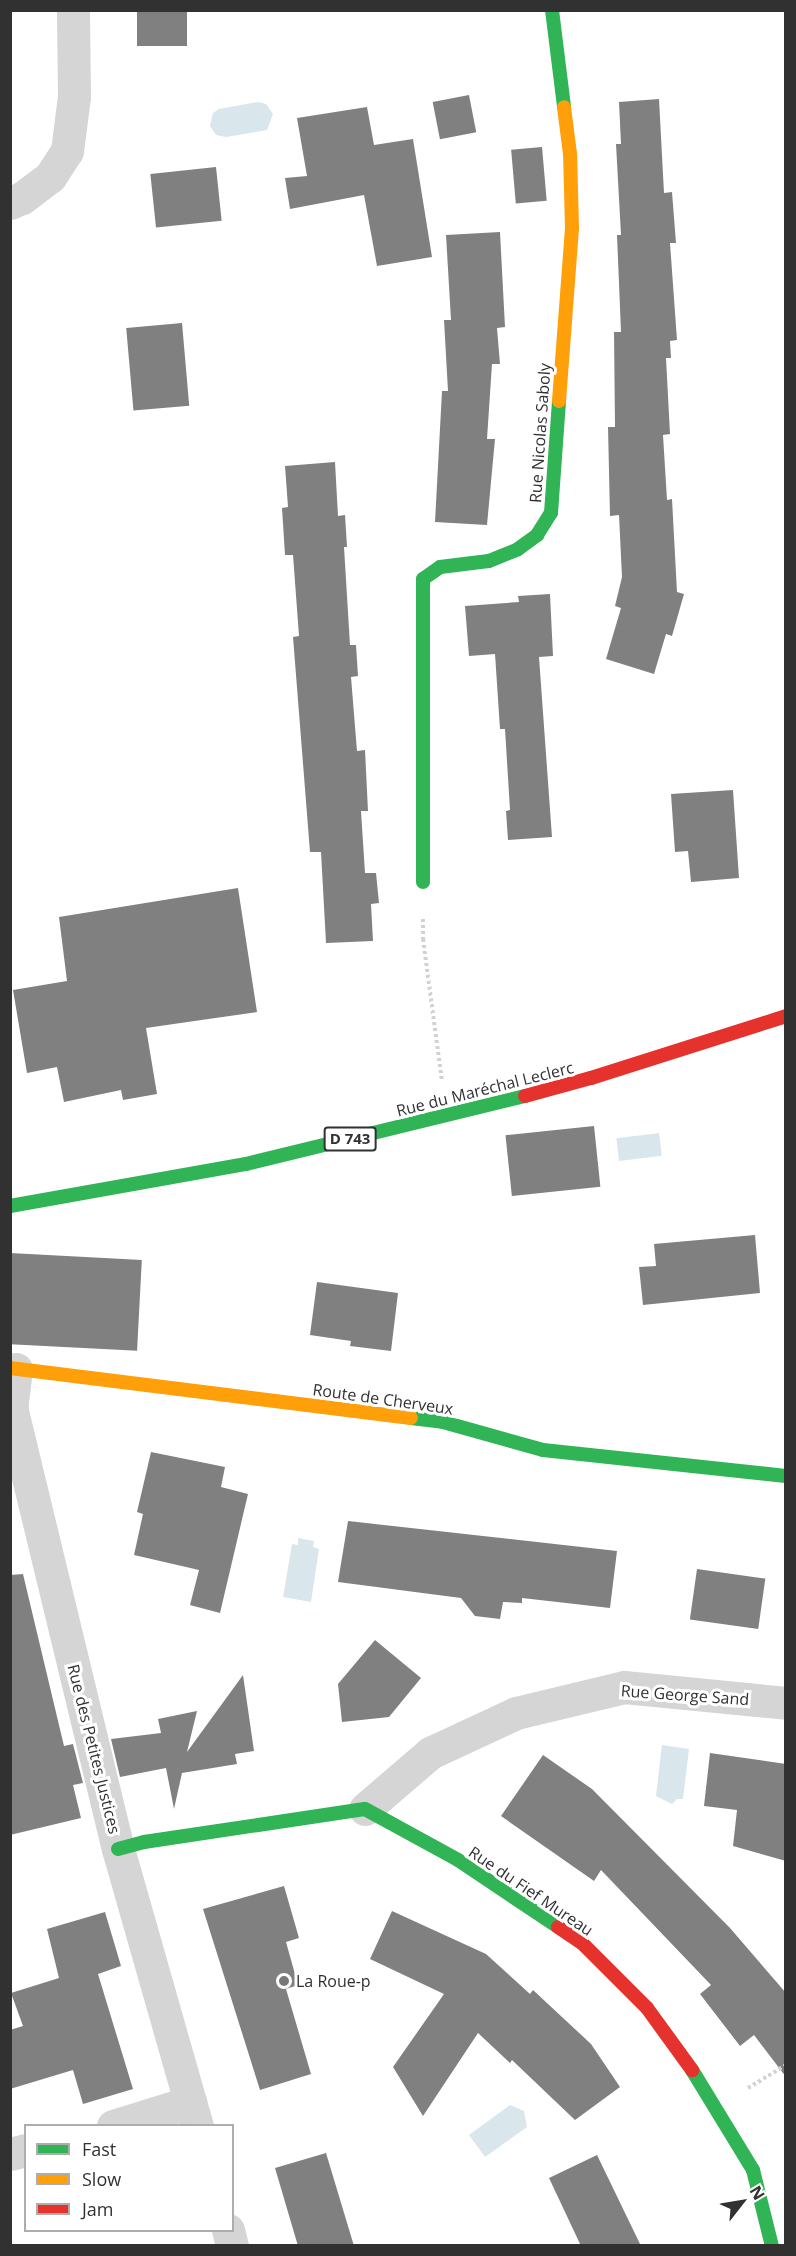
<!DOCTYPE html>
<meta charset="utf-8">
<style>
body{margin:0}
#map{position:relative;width:796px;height:2256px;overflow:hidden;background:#fff;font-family:"Open Sans",sans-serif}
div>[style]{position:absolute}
.water>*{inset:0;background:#d9e6eb;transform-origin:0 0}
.building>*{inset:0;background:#808080;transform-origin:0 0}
.path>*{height:4px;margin-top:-2px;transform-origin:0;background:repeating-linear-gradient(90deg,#d2d2d2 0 3px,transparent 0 6px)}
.street>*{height:33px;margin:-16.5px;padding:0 16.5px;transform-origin:16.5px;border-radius:16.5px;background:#d5d5d5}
.fast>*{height:14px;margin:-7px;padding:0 7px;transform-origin:7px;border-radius:7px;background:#30b455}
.slow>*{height:14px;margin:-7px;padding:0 7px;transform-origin:7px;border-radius:7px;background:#ff9f0a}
.jam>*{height:14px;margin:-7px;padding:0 7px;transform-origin:7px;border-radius:7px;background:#e5322d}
.dots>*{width:16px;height:16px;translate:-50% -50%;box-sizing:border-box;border:3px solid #fff;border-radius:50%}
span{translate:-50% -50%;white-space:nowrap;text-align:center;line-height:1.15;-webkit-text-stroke:6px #fff;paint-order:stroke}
.shield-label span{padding:2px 4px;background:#fff;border:2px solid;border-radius:4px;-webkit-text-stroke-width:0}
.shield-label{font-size:15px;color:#313131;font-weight:700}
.street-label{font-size:16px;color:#313131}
.poi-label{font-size:16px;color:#313131}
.left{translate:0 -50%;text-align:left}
.frame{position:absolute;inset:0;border:12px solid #313131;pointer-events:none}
.legend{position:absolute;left:24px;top:2124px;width:210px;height:108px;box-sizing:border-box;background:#fff;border:2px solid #adadad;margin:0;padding:8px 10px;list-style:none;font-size:18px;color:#313131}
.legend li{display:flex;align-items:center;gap:12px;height:30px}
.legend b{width:30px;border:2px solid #adadad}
.north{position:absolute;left:712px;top:2172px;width:60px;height:60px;-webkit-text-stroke:4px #fff;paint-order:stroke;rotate:59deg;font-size:16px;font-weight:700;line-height:24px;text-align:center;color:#313131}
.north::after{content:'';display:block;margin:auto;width:21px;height:27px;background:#313131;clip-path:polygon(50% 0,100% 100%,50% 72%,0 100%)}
</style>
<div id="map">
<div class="water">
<i style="clip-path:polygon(258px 102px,266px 104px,273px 114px,267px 130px,226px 137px,216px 135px,210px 126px,213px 113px,219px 109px)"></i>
<i style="left:659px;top:1133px;width:23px;height:43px;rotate:83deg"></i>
<i style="clip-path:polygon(298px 1538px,314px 1541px,313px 1547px,319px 1549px,311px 1602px,283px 1597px,292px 1544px,298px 1545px)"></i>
<i style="clip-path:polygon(662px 1745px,689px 1749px,683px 1799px,677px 1799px,672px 1804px,656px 1796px)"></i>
<i style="clip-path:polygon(510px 2105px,524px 2111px,527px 2127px,485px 2157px,469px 2135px)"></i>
</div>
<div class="building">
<i style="left:137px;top:10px;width:50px;height:36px"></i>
<i style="left:469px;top:95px;width:38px;height:37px;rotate:79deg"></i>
<i style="clip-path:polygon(659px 99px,664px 193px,672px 192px,676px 243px,670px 243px,677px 340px,670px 341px,671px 358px,666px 358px,670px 434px,663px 435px,667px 500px,672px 499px,677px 592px,684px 594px,672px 636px,666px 634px,654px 674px,606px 659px,621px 608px,615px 606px,622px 577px,619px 515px,610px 516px,608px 427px,615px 427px,614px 332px,621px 332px,617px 235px,621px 235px,616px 144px,621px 144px,619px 102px)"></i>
<i style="clip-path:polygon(367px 107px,374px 145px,413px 139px,432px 257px,377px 266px,364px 195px,290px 209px,285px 178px,307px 176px,297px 118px)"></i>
<i style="left:542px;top:147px;width:54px;height:31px;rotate:85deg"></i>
<i style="left:216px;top:167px;width:54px;height:66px;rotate:84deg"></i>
<i style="clip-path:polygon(500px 232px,505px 327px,497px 328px,500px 364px,492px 364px,487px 439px,495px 439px,487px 525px,435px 522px,442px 391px,448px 391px,444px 320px,451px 320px,446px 235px)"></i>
<i style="left:182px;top:323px;width:83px;height:56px;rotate:85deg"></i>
<i style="clip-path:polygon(335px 462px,338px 516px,345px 515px,347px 547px,344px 547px,350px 645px,356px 645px,358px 676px,351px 677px,357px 751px,365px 750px,368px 811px,361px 811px,365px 873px,376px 873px,379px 903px,371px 904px,373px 941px,326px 943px,321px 852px,310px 852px,293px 637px,299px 636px,293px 555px,285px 555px,282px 508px,288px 507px,285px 466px)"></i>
<i style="clip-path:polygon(550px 594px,553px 656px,539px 657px,552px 837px,508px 840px,506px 811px,510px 810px,505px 729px,500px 729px,495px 654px,469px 656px,465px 606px,519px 602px,518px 596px)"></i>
<i style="clip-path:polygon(733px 790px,739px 878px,691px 882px,688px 851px,675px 852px,671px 794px)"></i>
<i style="clip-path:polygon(238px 888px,257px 1012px,146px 1028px,157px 1094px,123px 1100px,121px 1090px,64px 1102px,57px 1067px,27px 1073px,13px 990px,67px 981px,59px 917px)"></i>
<i style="left:594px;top:1126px;width:61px;height:89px;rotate:84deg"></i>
<i style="clip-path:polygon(755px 1235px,760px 1293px,643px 1305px,639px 1267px,656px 1266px,654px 1244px)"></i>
<i style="left:10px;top:1253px;width:132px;height:91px;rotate:3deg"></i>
<i style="clip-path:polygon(317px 1282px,398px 1293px,391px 1351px,350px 1346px,351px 1341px,310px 1335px)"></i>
<i style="clip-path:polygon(151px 1452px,225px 1467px,221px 1487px,248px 1494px,220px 1613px,190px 1605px,199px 1570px,134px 1555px,143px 1514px,137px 1512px)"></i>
<i style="clip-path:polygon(348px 1521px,617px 1551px,610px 1608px,522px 1598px,522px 1603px,503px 1602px,500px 1619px,475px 1616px,461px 1598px,338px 1582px)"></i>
<i style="left:697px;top:1569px;width:69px;height:51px;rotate:8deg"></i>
<i style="clip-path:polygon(23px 1574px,64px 1746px,73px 1744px,83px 1783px,73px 1785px,81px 1818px,10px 1835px,10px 1575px)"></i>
<i style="clip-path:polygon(375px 1640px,421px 1678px,389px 1717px,342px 1722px,338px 1684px)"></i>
<i style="clip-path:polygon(243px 1675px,254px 1751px,235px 1754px,237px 1764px,182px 1773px,174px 1809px,166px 1768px,120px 1777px,111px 1739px,161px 1733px,158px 1719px,197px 1711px,187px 1752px)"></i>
<i style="clip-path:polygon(710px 1753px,786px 1764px,786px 1861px,733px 1846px,737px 1810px,704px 1806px)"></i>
<i style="clip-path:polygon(543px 1755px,592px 1789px,730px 1928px,786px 1993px,786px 2077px,754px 2035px,740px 2046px,700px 1994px,711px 1985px,601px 1870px,594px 1881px,501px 1816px)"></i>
<i style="clip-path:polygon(284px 1886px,299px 1938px,286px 1942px,298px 1985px,286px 1989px,311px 2074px,260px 2090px,203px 1909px)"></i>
<i style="clip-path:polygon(392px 1911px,486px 1954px,530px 1994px,533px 1990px,591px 2044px,620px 2087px,575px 2120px,512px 2060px,510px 2063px,478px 2033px,423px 2116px,393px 2067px,444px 1994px,370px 1959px)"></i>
<i style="clip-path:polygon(105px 1912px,121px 1966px,98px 1974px,133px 2089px,83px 2104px,73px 2070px,10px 2089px,10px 2030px,23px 2026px,11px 1993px,59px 1978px,47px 1929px)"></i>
<i style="clip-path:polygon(326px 2153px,354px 2246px,298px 2246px,275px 2168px)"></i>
<i style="clip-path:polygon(597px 2155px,641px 2246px,581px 2246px,549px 2178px)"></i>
</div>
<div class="path">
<i style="left:423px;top:919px;width:20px;rotate:90deg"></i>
<i style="left:423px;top:939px;width:143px;rotate:82.4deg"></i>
<i style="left:748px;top:2088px;width:44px;rotate:-31.2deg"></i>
</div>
<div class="street">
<i style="left:10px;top:203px;width:13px;rotate:-23deg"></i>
<i style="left:22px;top:198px;width:35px;rotate:-37deg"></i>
<i style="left:50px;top:177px;width:31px;rotate:-57deg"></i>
<i style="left:67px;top:151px;width:55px;rotate:-82.7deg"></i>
<i style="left:74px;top:96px;width:86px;rotate:-90.7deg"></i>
<i style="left:16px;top:1369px;width:38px;rotate:97deg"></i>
<i style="left:11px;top:1407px;width:455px;rotate:76.4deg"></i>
<i style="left:118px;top:1849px;width:288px;rotate:74.1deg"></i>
<i style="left:365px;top:1809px;width:86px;rotate:-40.7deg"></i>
<i style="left:430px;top:1753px;width:95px;rotate:-24.9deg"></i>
<i style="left:516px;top:1713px;width:111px;rotate:-13.5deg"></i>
<i style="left:624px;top:1687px;width:163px;rotate:5.6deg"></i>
<i style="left:113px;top:2126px;width:81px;rotate:-17.3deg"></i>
<i style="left:10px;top:2154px;width:16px;rotate:-14deg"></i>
<i style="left:228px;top:2230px;width:16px;rotate:76deg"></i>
</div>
<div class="fast">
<i style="left:552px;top:10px;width:98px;rotate:82.9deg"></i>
<i style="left:423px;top:882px;width:303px;rotate:-90deg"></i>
<i style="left:423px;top:579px;width:21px;rotate:-35deg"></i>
<i style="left:440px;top:567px;width:49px;rotate:-7deg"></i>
<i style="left:489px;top:561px;width:31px;rotate:-22deg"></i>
<i style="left:518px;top:549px;width:24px;rotate:-36deg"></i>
<i style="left:537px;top:535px;width:26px;rotate:-58deg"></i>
<i style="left:551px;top:513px;width:112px;rotate:-85.9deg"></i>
<i style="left:10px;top:1206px;width:240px;rotate:-10.1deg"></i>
<i style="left:246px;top:1164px;width:287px;rotate:-13.7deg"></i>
<i style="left:411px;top:1418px;width:32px;rotate:7deg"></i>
<i style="left:443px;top:1422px;width:104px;rotate:15.6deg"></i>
<i style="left:543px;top:1450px;width:244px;rotate:6.1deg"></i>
<i style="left:118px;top:1849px;width:27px;rotate:-15deg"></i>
<i style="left:144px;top:1842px;width:223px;rotate:-8.5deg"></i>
<i style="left:365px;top:1809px;width:106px;rotate:28.7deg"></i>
<i style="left:458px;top:1860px;width:120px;rotate:33.8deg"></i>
<i style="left:692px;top:2070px;width:117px;rotate:58.6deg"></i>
<i style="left:753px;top:2170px;width:78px;rotate:76deg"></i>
</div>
<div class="slow">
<i style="left:559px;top:401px;width:173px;rotate:-85.7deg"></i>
<i style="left:572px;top:228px;width:74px;rotate:-91.5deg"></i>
<i style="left:570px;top:154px;width:47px;rotate:-97.3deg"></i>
<i style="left:10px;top:1368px;width:404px;rotate:7.1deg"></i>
</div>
<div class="jam">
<i style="left:525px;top:1096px;width:68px;rotate:-15.3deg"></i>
<i style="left:591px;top:1078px;width:205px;rotate:-17.6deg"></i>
<i style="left:558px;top:1927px;width:29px;rotate:34deg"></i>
<i style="left:582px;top:1943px;width:92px;rotate:45deg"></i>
<i style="left:647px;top:2008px;width:77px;rotate:54deg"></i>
</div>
<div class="dots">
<i style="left:284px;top:1981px;background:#797979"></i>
</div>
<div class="shield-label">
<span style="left:350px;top:1139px">D 743</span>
</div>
<div class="street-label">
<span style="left:540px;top:433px;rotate:-86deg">Rue Nicolas Saboly</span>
<span style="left:485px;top:1089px;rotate:-14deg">Rue du Maréchal Leclerc</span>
<span style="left:383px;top:1399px;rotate:8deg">Route de Cherveux</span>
<span style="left:685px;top:1695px;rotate:4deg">Rue George Sand</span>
<span style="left:94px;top:1749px;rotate:76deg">Rue des Petites Justices</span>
<span style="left:531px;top:1891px;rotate:34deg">Rue du Fief Mureau</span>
</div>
<div class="poi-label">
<span class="left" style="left:296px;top:1981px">La Roue-p</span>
</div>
<div class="frame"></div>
<ul class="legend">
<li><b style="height:8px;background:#30b455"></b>Fast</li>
<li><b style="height:8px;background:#ff9f0a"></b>Slow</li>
<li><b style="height:8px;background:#e5322d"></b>Jam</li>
</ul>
<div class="north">N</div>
</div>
